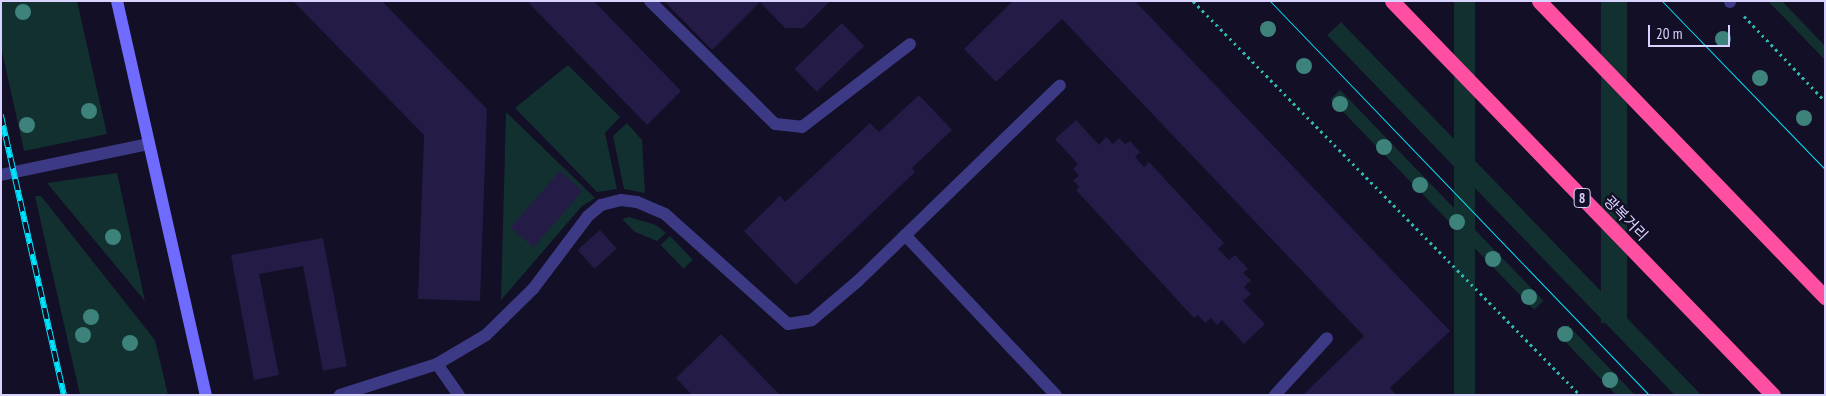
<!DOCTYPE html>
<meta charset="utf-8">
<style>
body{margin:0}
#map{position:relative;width:1826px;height:396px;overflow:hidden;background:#130f26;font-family:"PT Sans Narrow","Noto Sans KR",sans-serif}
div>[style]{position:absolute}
.green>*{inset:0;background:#12302f;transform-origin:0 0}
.building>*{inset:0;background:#241b47;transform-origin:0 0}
.path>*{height:3px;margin-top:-1.5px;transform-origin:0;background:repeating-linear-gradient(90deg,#2fb8b0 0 2.5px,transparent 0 6.5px)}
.lane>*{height:12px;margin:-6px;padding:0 6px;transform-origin:6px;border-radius:6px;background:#3d3a85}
.street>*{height:12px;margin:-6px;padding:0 6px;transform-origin:6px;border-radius:6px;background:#3d3a85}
.secondary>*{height:12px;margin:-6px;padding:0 6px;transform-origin:6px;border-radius:6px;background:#6f6bff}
.highway>*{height:15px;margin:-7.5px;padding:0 7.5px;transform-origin:7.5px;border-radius:7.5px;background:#ff4fa3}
.tram>*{height:1px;margin:-0.5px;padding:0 0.5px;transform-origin:0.5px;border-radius:0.5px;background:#00e5ff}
.rail>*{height:5.5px;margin-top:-2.75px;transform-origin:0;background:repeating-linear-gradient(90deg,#130f26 0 11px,#00e5ff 0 22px);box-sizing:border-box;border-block:1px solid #00e5ff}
.trees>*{width:16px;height:16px;margin:-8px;border-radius:50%;background:#3d827b}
span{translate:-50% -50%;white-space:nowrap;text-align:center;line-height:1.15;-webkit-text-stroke:4.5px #130f26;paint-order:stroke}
.shield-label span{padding:1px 4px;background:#130f26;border:1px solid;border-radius:4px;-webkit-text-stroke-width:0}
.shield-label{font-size:14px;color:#d9d4ff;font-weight:700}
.street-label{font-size:15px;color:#d9d4ff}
.frame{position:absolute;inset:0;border:2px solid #d9d4ff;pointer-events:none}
.scale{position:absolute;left:1648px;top:25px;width:82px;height:22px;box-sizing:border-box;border:2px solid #d9d4ff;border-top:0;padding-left:6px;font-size:15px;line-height:18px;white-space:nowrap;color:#d9d4ff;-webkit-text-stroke:4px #130f26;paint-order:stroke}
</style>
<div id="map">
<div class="green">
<i style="clip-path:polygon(1px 1px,77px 1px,107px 134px,24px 151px,1px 47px)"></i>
<i style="left:1454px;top:1px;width:21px;height:534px"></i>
<i style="left:1601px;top:1px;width:26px;height:322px"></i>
<i style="clip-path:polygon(1768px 1px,1782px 1px,1825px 46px,1825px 60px)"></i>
<i style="left:1341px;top:22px;width:520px;height:19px;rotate:46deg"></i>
<i style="clip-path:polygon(568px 65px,620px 117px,605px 133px,617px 189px,597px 192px,515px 108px)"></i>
<i style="left:1340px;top:90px;width:293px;height:13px;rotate:46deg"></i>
<i style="clip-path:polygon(506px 112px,595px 198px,582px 206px,501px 300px)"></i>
<i style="clip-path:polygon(627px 123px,642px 140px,645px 193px,624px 189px,613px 136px)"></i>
<i style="clip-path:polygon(117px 173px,145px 301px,47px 183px)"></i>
<i style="clip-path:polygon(35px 196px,41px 196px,155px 340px,168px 395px,80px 395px)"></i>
<i style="clip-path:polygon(629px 217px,656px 225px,666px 233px,657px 241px,635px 232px,622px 219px)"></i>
<i style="left:670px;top:236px;width:33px;height:13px;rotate:46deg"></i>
<i style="clip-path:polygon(1568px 325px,1635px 395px,1616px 395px,1558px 334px)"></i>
</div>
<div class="building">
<i style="clip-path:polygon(293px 1px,382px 1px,487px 109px,480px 301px,418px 299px,424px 135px)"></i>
<i style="clip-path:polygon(527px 1px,594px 1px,681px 91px,647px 125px)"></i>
<i style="clip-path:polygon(664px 1px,830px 1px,803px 28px,785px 28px,760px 2px,712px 50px)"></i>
<i style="clip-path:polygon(1013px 1px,1135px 1px,1450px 331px,1390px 388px,1397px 395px,1303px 395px,1364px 336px,1062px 19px,996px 82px,964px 49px)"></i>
<i style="left:842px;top:23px;width:32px;height:66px;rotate:46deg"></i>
<i style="clip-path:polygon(919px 95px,952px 130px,912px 168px,915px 172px,796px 285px,744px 231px,780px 196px,785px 202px,870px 123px,879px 132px)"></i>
<i style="clip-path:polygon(1076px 120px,1099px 145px,1106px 137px,1113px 144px,1119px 138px,1125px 144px,1130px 141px,1140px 152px,1135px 157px,1144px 167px,1149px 162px,1224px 243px,1218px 249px,1229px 260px,1235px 255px,1248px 269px,1243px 273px,1251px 280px,1244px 287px,1251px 294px,1243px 301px,1265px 324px,1244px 344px,1222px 320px,1217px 325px,1211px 318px,1205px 323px,1198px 315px,1194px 318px,1076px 190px,1079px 187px,1073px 180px,1079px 176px,1073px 169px,1078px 164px,1055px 139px)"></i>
<i style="left:560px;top:171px;width:30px;height:75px;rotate:41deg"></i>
<i style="left:600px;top:230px;width:25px;height:30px;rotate:48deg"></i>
<i style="clip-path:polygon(323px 238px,347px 366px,323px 371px,303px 266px,259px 274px,279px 375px,254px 380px,231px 255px)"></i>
<i style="clip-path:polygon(721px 334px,780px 395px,692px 395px,676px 378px)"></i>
</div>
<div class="path">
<i style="left:1193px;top:1px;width:552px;rotate:45.51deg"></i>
<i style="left:1744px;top:16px;width:117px;rotate:46.4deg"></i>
</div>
<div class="lane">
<i style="left:1730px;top:2px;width:1px;rotate:-90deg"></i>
<i style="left:437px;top:364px;width:38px;rotate:55deg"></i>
</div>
<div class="street">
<i style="left:650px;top:1px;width:175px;rotate:44.5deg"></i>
<i style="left:775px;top:124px;width:27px;rotate:6deg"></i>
<i style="left:802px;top:127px;width:136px;rotate:-37.5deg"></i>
<i style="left:1px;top:175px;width:150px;rotate:-11.9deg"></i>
<i style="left:905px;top:235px;width:220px;rotate:46.7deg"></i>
<i style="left:340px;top:395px;width:102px;rotate:-17.7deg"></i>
<i style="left:437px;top:364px;width:57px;rotate:-30.6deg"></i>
<i style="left:486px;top:335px;width:66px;rotate:-44.4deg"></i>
<i style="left:533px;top:289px;width:91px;rotate:-53deg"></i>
<i style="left:588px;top:216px;width:17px;rotate:-40deg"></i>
<i style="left:601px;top:205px;width:21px;rotate:-14deg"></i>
<i style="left:621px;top:200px;width:16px;rotate:7deg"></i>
<i style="left:637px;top:202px;width:30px;rotate:23deg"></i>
<i style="left:665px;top:214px;width:165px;rotate:41.8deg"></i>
<i style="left:788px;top:324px;width:24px;rotate:-9deg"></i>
<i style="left:812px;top:320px;width:60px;rotate:-40.3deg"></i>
<i style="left:858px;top:281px;width:281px;rotate:-44.1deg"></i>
<i style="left:1275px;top:395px;width:77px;rotate:-47.6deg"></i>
</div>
<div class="secondary">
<i style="left:117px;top:1px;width:404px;rotate:77.3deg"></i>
</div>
<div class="highway">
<i style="left:1392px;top:1px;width:548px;rotate:45.96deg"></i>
<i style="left:1539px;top:1px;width:412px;rotate:46deg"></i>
</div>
<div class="tram">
<i style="left:1270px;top:1px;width:547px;rotate:46.11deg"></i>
<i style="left:1662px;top:1px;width:234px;rotate:45.9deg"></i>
</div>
<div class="rail">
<i style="left:1px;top:115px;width:287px;rotate:77.3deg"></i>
</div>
<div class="trees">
<i style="left:23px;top:12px"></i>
<i style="left:1268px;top:29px"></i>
<i style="left:1723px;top:39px"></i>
<i style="left:1304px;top:66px"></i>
<i style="left:1760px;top:78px"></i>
<i style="left:1340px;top:104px"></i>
<i style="left:89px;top:111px"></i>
<i style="left:1804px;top:118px"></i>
<i style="left:27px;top:125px"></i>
<i style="left:1384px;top:147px"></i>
<i style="left:1420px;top:185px"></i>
<i style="left:1457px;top:222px"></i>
<i style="left:113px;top:237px"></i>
<i style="left:1493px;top:259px"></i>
<i style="left:1529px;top:297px"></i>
<i style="left:91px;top:317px"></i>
<i style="left:1565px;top:334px"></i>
<i style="left:83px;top:335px"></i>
<i style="left:130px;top:343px"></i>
<i style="left:1610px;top:380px"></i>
</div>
<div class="shield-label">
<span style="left:1582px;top:198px">8</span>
</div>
<div class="street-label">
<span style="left:1626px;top:218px;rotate:46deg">광복거리</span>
</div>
<div class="frame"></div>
<div class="scale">20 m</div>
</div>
